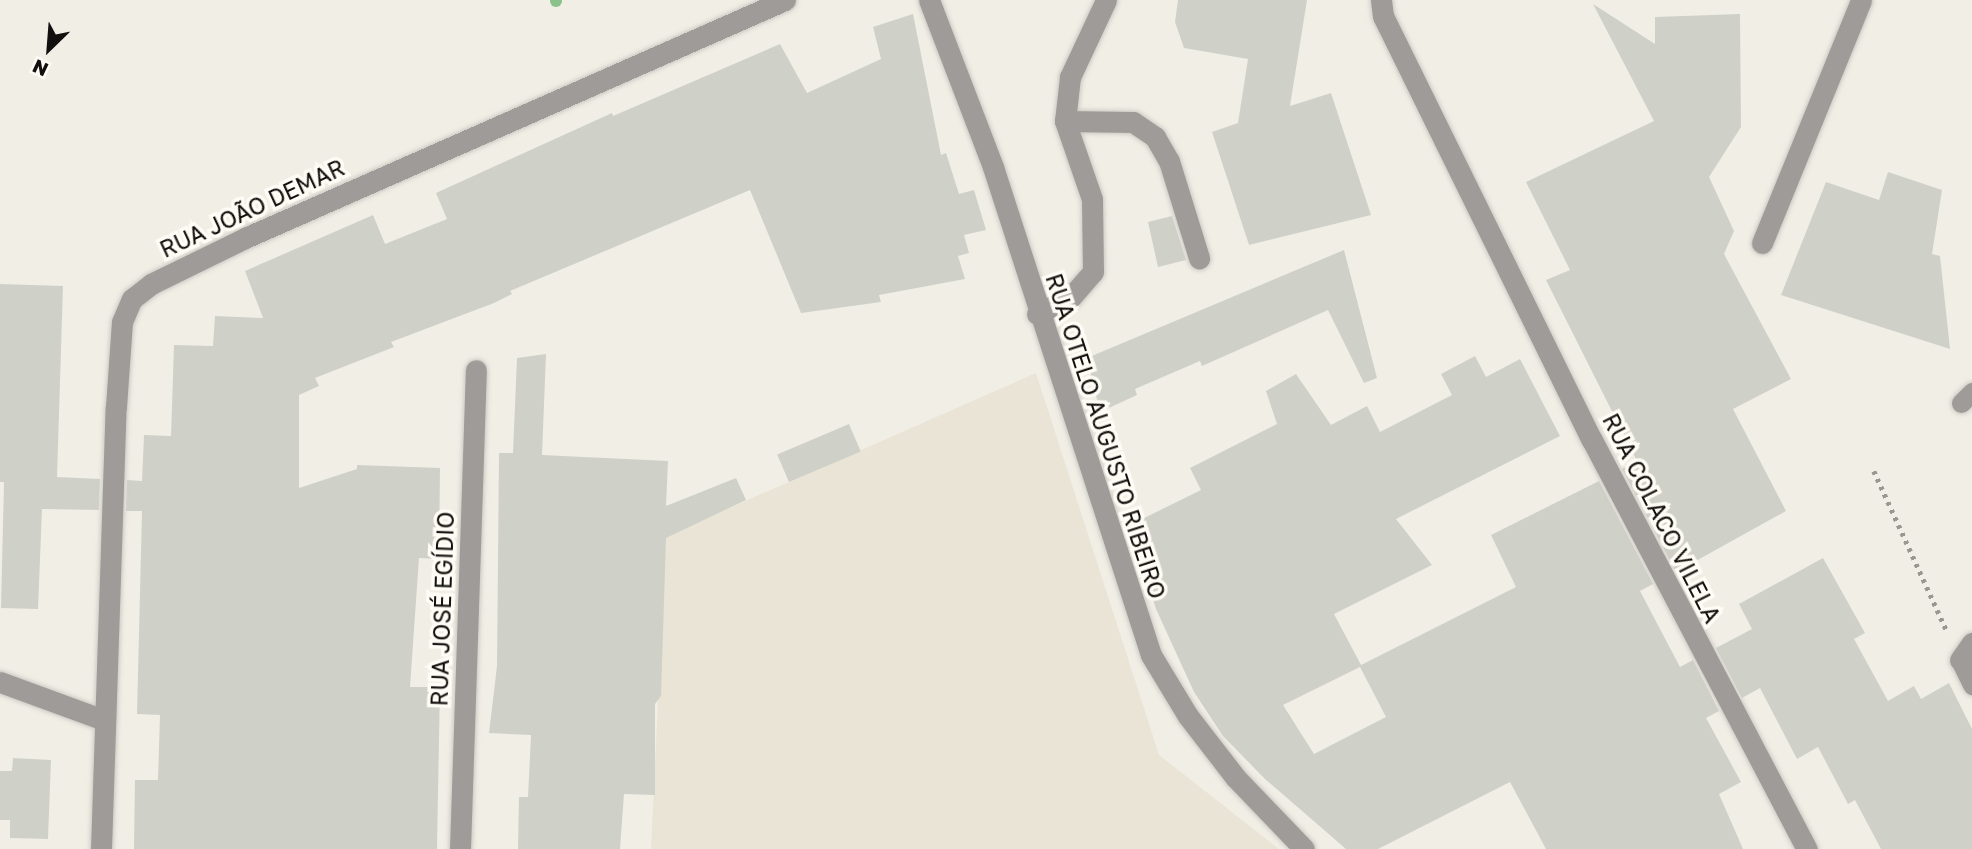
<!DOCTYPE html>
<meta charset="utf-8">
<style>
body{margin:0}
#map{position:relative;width:1972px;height:849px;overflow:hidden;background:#f1eee6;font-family:"Golos Text",sans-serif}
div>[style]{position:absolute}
.built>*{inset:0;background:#e9e4d5}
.stream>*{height:12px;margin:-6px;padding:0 6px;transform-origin:6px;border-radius:6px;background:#8bc18a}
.building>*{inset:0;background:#cfd1c9;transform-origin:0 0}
.path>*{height:4.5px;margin-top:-2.25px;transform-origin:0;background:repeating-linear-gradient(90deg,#9a9792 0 3.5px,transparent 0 8.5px)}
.roads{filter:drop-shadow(0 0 2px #cdcac3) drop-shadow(0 0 2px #cdcac3)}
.lane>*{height:19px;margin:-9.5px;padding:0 9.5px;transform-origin:9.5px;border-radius:9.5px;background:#9e9b99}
.street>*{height:21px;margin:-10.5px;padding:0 10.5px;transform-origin:10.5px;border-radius:10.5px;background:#9e9b99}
span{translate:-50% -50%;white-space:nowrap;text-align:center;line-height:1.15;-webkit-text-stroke:7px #fefcf4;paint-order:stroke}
.street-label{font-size:23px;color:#11100e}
.north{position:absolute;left:14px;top:14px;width:70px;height:70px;-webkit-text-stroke:5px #fefcf4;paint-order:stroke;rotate:205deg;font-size:19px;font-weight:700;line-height:28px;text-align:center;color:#11100e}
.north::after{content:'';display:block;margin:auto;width:24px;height:32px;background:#11100e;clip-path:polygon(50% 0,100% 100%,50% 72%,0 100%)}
</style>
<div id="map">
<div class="built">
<i style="clip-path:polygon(1036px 373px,1159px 755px,1279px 849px,651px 849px,666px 536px)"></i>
</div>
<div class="stream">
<i style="left:556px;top:1px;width:1px;rotate:-90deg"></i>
</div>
<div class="building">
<i style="clip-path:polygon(1178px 0,1307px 0,1290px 106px,1331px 93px,1371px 215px,1249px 245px,1212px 132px,1238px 123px,1248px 59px,1184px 48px,1175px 22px)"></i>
<i style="clip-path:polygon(1593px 4px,1655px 44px,1655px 17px,1740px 14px,1741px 127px,1709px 177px,1734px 231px,1724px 254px,1791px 379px,1733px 409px,1786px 511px,1676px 572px,1622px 469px,1637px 461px,1546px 280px,1570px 270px,1526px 182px,1654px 121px)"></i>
<i style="clip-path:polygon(913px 14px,941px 155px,946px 153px,959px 194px,974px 190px,986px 230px,964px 235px,969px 253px,958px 256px,965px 279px,879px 295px,881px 302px,801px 313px,750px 190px,510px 291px,512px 294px,494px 303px,391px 342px,394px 347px,315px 378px,319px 386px,299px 395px,299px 488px,357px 469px,357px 465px,440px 468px,439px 559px,419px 558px,410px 687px,440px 687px,437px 849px,134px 849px,135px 780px,158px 780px,160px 715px,137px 714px,142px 511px,126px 511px,127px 480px,142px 481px,144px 435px,171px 436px,174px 345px,213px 346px,215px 316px,263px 318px,245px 271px,373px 215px,385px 244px,447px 219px,436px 193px,612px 113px,613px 116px,780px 44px,807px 93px,881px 59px,873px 27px)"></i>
<i style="clip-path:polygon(1888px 172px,1942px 190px,1932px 254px,1940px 256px,1950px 349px,1781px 295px,1826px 182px,1879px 200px)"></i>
<i style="clip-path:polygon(1172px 216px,1186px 260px,1158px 267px,1148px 222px)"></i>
<i style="clip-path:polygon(1344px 250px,1377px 378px,1364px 383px,1328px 310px,1202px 366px,1200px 361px,1135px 389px,1137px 395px,1100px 412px,1087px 358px)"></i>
<i style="clip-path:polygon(0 284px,63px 286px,57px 477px,100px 479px,99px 510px,42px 509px,38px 609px,1px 608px,4px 482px,0 482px)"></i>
<i style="clip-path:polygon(546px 354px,542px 455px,668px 461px,666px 506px,736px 478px,746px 500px,666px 538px,661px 696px,655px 704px,655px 795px,624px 794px,620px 849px,518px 849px,519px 797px,528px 797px,531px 735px,489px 733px,497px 666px,499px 453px,513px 453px,517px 358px)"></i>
<i style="clip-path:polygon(evenodd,1475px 356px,1486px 377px,1520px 359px,1560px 436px,1396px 519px,1432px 565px,1334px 614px,1361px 665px,1516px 587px,1491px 535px,1599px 481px,1653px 584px,1640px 591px,1680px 667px,1693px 660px,1719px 711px,1706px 718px,1741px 782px,1719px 794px,1743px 849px,1546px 849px,1510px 782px,1378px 849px,1346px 849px,1265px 779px,1223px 736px,1194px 692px,1156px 609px,1130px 525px,1201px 490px,1190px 468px,1277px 424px,1266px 391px,1296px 374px,1331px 425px,1367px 406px,1380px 432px,1452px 395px,1441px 374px,1475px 356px,1360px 667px,1386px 717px,1314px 754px,1283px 705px,1360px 667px)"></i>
<i style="left:849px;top:424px;width:30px;height:78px;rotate:67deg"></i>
<i style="clip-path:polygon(1823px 558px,1865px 633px,1854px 639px,1888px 701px,1914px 686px,1921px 699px,1949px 683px,1972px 729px,1972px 849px,1881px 849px,1855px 800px,1848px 804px,1818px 747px,1797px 759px,1760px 688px,1742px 698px,1716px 648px,1752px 629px,1739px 604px)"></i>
<i style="clip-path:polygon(13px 758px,51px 760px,48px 839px,10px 838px,10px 820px,0 820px,0 771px,12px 771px)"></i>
</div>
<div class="path">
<i style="left:1874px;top:471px;width:174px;rotate:65.5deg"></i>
</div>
<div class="roads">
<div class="lane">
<i style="left:1961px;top:403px;width:16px;rotate:-45deg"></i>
<i style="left:1960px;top:660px;width:28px;rotate:64deg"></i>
</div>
<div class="street">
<i style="left:929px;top:0;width:179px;rotate:69deg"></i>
<i style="left:993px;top:167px;width:513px;rotate:72.06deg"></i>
<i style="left:1151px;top:655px;width:71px;rotate:58.8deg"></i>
<i style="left:1188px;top:716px;width:78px;rotate:52.3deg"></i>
<i style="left:1236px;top:778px;width:98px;rotate:46.2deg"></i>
<i style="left:1381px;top:0;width:16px;rotate:83deg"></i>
<i style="left:1383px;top:16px;width:473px;rotate:63.8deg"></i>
<i style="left:1592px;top:440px;width:462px;rotate:62.3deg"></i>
<i style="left:1065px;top:121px;width:68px;rotate:0.8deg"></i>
<i style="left:1133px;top:122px;width:27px;rotate:34deg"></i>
<i style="left:1155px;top:137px;width:28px;rotate:60deg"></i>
<i style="left:1169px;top:161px;width:102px;rotate:72.8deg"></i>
<i style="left:1762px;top:243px;width:262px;rotate:-67.8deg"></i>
<i style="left:1037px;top:314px;width:38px;rotate:-27deg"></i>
<i style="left:1071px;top:297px;width:33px;rotate:-49deg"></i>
<i style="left:1093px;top:272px;width:73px;rotate:-90.8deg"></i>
<i style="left:1092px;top:199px;width:83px;rotate:-109.1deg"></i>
<i style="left:1065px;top:121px;width:44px;rotate:-83.5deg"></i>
<i style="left:1070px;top:77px;width:85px;rotate:-64.9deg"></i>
<i style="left:1960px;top:660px;width:21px;rotate:-55deg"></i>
<i style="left:0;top:682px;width:111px;rotate:20.1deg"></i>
<i style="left:101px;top:849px;width:442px;rotate:-88.1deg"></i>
<i style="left:116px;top:407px;width:85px;rotate:-86deg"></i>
<i style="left:122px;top:322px;width:25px;rotate:-67deg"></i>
<i style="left:132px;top:299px;width:24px;rotate:-38deg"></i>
<i style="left:151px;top:284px;width:105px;rotate:-26.1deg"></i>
<i style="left:245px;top:238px;width:590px;rotate:-23.79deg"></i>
<i style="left:460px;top:849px;width:479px;rotate:-88.1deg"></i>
</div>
</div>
<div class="street-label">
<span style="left:252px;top:208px;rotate:-25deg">RUA JOÃO DEMAR</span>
<span style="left:1106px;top:436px;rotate:72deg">RUA OTELO AUGUSTO RIBEIRO</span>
<span style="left:1662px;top:518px;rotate:63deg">RUA COLACO VILELA</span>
<span style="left:442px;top:609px;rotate:-88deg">RUA JOSÉ EGÍDIO</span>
</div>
<div class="north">N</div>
</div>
